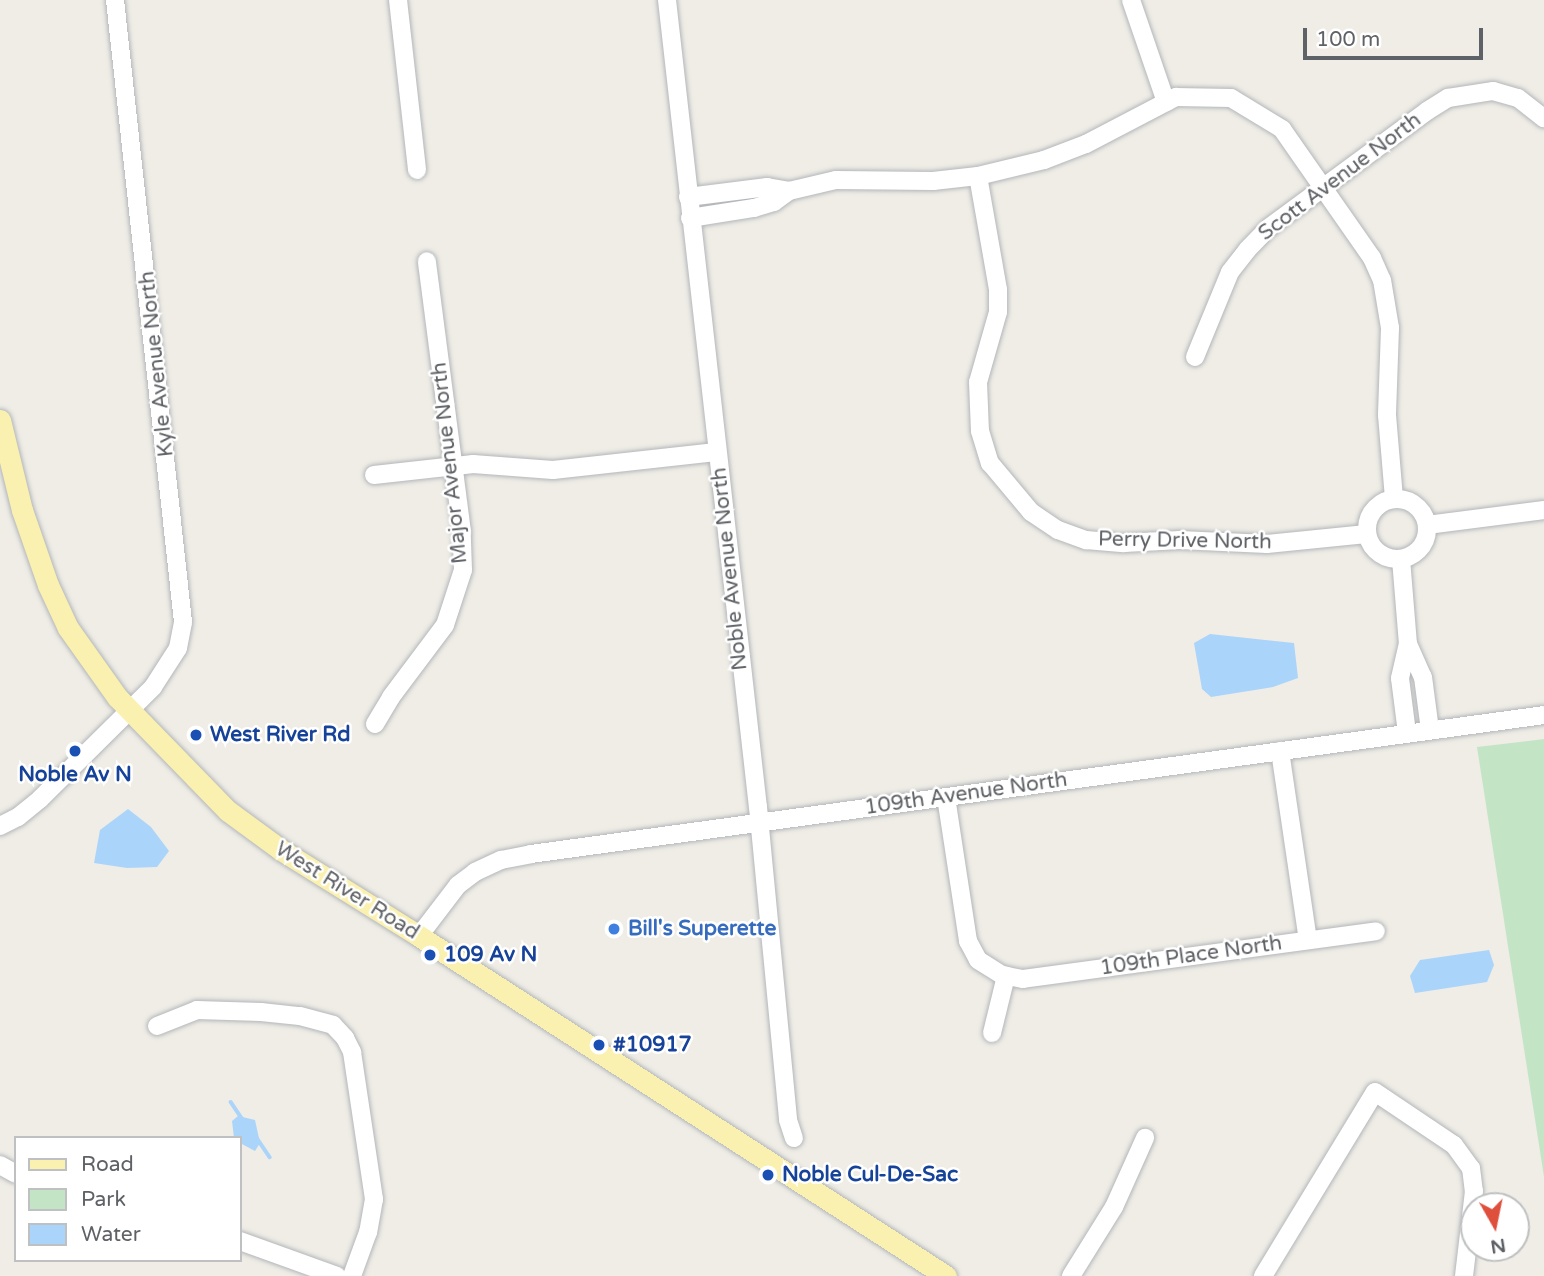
<!DOCTYPE html>
<style>
body{margin:0}
#map{position:relative;width:1544px;height:1276px;overflow:hidden;background:#efede6;font-family:"Varela Round",sans-serif}
div>[style]{position:absolute}
.green>*{inset:0;background:#c4e5c5}
.water>*{inset:0;background:#abd4fa}
.stream>*{height:3.5px;margin:-1.75px;padding:0 1.75px;transform-origin:1.75px;border-radius:1.75px;background:#abd4fa}
.roads{filter:drop-shadow(0 0 2px #b3b6ba) drop-shadow(0 0 2px #b3b6ba)}
.minor>*{height:18px;margin:-9px;padding:0 9px;transform-origin:9px;border-radius:9px;background:#fff}
.minor>.ring{margin:-9px;padding:0;box-sizing:content-box;background:none;border:18px solid #fff;border-radius:50%}
.major>*{height:21px;margin:-10.5px;padding:0 10.5px;transform-origin:10.5px;border-radius:10.5px;background:#faf1b0}
.dots>*{width:19px;height:19px;translate:-50% -50%;box-sizing:border-box;border:4px solid #fff;border-radius:50%}
span{translate:-50% -50%;white-space:nowrap;text-align:center;line-height:1.15;-webkit-text-stroke:5px #fff;paint-order:stroke}
.street-label{font-size:21px;color:#5e6165}
.transit-label{font-size:21px;color:#164399;font-weight:700}
.left{translate:0 -50%;text-align:left}
.shop-label{font-size:21px;color:#366cbe;font-weight:700}
.legend{position:absolute;left:14px;top:1136px;width:228px;height:126px;box-sizing:border-box;background:#fff;border:2px solid #bfc0c1;margin:0;padding:9px 12px;list-style:none;font-size:21px;color:#5e6165}
.legend li{display:flex;align-items:center;gap:14px;height:35px}
.legend b{width:35px;border:2px solid #bfc0c1}
.north{position:absolute;left:1460px;top:1192px;width:70px;height:70px;box-sizing:border-box;background:#fff;border:2px solid #bfc0c1;border-radius:50%;rotate:171deg;font-size:19px;font-weight:700;line-height:28px;text-align:center;color:#5e6165}
.north::after{content:'';display:block;margin:auto;width:24px;height:32px;background:#de4f3c;clip-path:polygon(50% 0,100% 100%,50% 72%,0 100%)}
.scale{position:absolute;left:1303px;top:28px;width:180px;height:32px;box-sizing:border-box;border:4px solid #5e6165;border-top:0;padding-left:9px;font-size:21px;line-height:24px;white-space:nowrap;color:#5e6165;-webkit-text-stroke:5px #fff;paint-order:stroke}
</style>
<div id="map">
<div class="green">
<i style="clip-path:polygon(1544px 739px,1544px 1177px,1477px 747px)"></i>
</div>
<div class="water">
<i style="clip-path:polygon(1210px 634px,1294px 643px,1298px 678px,1273px 687px,1211px 697px,1202px 689px,1194px 643px)"></i>
<i style="clip-path:polygon(128px 809px,151px 827px,169px 851px,157px 867px,127px 868px,94px 863px,100px 830px)"></i>
<i style="clip-path:polygon(1489px 950px,1494px 965px,1487px 982px,1415px 993px,1410px 976px,1420px 960px)"></i>
<i style="clip-path:polygon(238px 1116px,255px 1120px,260px 1143px,255px 1151px,240px 1143px,240px 1138px,234px 1138px,232px 1121px)"></i>
</div>
<div class="stream">
<i style="left:231px;top:1102px;width:23px;rotate:56deg"></i>
<i style="left:257px;top:1138px;width:23px;rotate:56deg"></i>
</div>
<div class="roads">
<div class="minor">
<i style="left:398px;top:0;width:171px;rotate:83.6deg"></i>
<i style="left:667px;top:0;width:812px;rotate:83.57deg"></i>
<i style="left:758px;top:807px;width:314px;rotate:84.5deg"></i>
<i style="left:788px;top:1120px;width:19px;rotate:72deg"></i>
<i style="left:1131px;top:0;width:108px;rotate:71.1deg"></i>
<i style="left:978px;top:176px;width:116px;rotate:80deg"></i>
<i style="left:998px;top:290px;width:22px;rotate:90deg"></i>
<i style="left:998px;top:312px;width:73px;rotate:105.9deg"></i>
<i style="left:978px;top:382px;width:49px;rotate:87.7deg"></i>
<i style="left:980px;top:431px;width:34px;rotate:73deg"></i>
<i style="left:990px;top:463px;width:64px;rotate:50.1deg"></i>
<i style="left:1031px;top:512px;width:32px;rotate:34deg"></i>
<i style="left:1058px;top:530px;width:30px;rotate:20deg"></i>
<i style="left:1086px;top:540px;width:38px;rotate:5deg"></i>
<i style="left:1124px;top:543px;width:56px;rotate:-3.1deg"></i>
<i style="left:1180px;top:540px;width:87px;rotate:2.6deg"></i>
<i style="left:1267px;top:544px;width:100px;rotate:-5.7deg"></i>
<i style="left:688px;top:197px;width:80px;rotate:-7.2deg"></i>
<i style="left:767px;top:187px;width:22px;rotate:10deg"></i>
<i style="left:690px;top:218px;width:65px;rotate:-8.9deg"></i>
<i style="left:754px;top:208px;width:21px;rotate:-17deg"></i>
<i style="left:774px;top:202px;width:19px;rotate:-36deg"></i>
<i style="left:789px;top:191px;width:48px;rotate:-13.2deg"></i>
<i style="left:836px;top:180px;width:97px;rotate:0.6deg"></i>
<i style="left:933px;top:181px;width:45px;rotate:-6.3deg"></i>
<i style="left:978px;top:176px;width:68px;rotate:-13.6deg"></i>
<i style="left:1044px;top:160px;width:45px;rotate:-20.9deg"></i>
<i style="left:1086px;top:144px;width:102px;rotate:-27.6deg"></i>
<i style="left:1176px;top:97px;width:55px;rotate:1deg"></i>
<i style="left:1231px;top:98px;width:60px;rotate:31.3deg"></i>
<i style="left:1282px;top:129px;width:157px;rotate:55.1deg"></i>
<i style="left:1372px;top:258px;width:24px;rotate:66deg"></i>
<i style="left:1382px;top:280px;width:49px;rotate:80.5deg"></i>
<i style="left:1390px;top:328px;width:87px;rotate:92deg"></i>
<i style="left:1387px;top:415px;width:83px;rotate:85.2deg"></i>
<i style="left:1195px;top:357px;width:92px;rotate:-67.6deg"></i>
<i style="left:1230px;top:272px;width:28px;rotate:-52deg"></i>
<i style="left:1247px;top:250px;width:29px;rotate:-46deg"></i>
<i style="left:1267px;top:229px;width:199px;rotate:-36.4deg"></i>
<i style="left:1427px;top:111px;width:25px;rotate:-32deg"></i>
<i style="left:1448px;top:98px;width:46px;rotate:-8.8deg"></i>
<i style="left:1493px;top:91px;width:26px;rotate:16deg"></i>
<i style="left:1518px;top:98px;width:33px;rotate:38deg"></i>
<i style="left:374px;top:475px;width:100px;rotate:-6.3deg"></i>
<i style="left:473px;top:464px;width:80px;rotate:4.3deg"></i>
<i style="left:553px;top:470px;width:164px;rotate:-6.3deg"></i>
<i class="ring" style="left:1367px;top:499px;width:42px;height:42px"></i>
<i style="left:1427px;top:525px;width:118px;rotate:-7.3deg"></i>
<i style="left:1401px;top:559px;width:85px;rotate:85.3deg"></i>
<i style="left:1408px;top:644px;width:36px;rotate:66deg"></i>
<i style="left:1423px;top:677px;width:53px;rotate:82.5deg"></i>
<i style="left:375px;top:724px;width:31px;rotate:-59deg"></i>
<i style="left:391px;top:697px;width:90px;rotate:-53.1deg"></i>
<i style="left:445px;top:625px;width:58px;rotate:-71.9deg"></i>
<i style="left:463px;top:570px;width:38px;rotate:-92deg"></i>
<i style="left:462px;top:532px;width:273px;rotate:-97.4deg"></i>
<i style="left:1407px;top:733px;width:55px;rotate:-97.3deg"></i>
<i style="left:1400px;top:678px;width:35px;rotate:-77deg"></i>
<i style="left:1280px;top:751px;width:191px;rotate:81.6deg"></i>
<i style="left:946px;top:797px;width:146px;rotate:81.3deg"></i>
<i style="left:968px;top:941px;width:21px;rotate:62deg"></i>
<i style="left:978px;top:960px;width:28px;rotate:32deg"></i>
<i style="left:1002px;top:975px;width:21px;rotate:11deg"></i>
<i style="left:1023px;top:979px;width:356px;rotate:-7.7deg"></i>
<i style="left:0;top:826px;width:20px;rotate:-27deg"></i>
<i style="left:18px;top:817px;width:28px;rotate:-39deg"></i>
<i style="left:40px;top:799px;width:159px;rotate:-44.7deg"></i>
<i style="left:153px;top:687px;width:46px;rotate:-57.3deg"></i>
<i style="left:178px;top:648px;width:26px;rotate:-79deg"></i>
<i style="left:183px;top:622px;width:626px;rotate:-96.24deg"></i>
<i style="left:419px;top:936px;width:64px;rotate:-52.6deg"></i>
<i style="left:458px;top:885px;width:21px;rotate:-37deg"></i>
<i style="left:475px;top:872px;width:29px;rotate:-25deg"></i>
<i style="left:501px;top:860px;width:31px;rotate:-11deg"></i>
<i style="left:531px;top:854px;width:1022px;rotate:-7.81deg"></i>
<i style="left:157px;top:1026px;width:43px;rotate:-21.8deg"></i>
<i style="left:197px;top:1010px;width:64px;rotate:1.8deg"></i>
<i style="left:261px;top:1012px;width:39px;rotate:6deg"></i>
<i style="left:300px;top:1016px;width:34px;rotate:15deg"></i>
<i style="left:333px;top:1025px;width:18px;rotate:47deg"></i>
<i style="left:345px;top:1038px;width:16px;rotate:63deg"></i>
<i style="left:352px;top:1052px;width:149px;rotate:81.5deg"></i>
<i style="left:374px;top:1199px;width:34px;rotate:100deg"></i>
<i style="left:368px;top:1232px;width:47px;rotate:110deg"></i>
<i style="left:992px;top:1033px;width:59px;rotate:-76.2deg"></i>
<i style="left:0;top:1165px;width:18px;rotate:29deg"></i>
<i style="left:240px;top:1241px;width:103px;rotate:19.8deg"></i>
<i style="left:1071px;top:1276px;width:81px;rotate:-58.1deg"></i>
<i style="left:1114px;top:1207px;width:76px;rotate:-65.8deg"></i>
<i style="left:1263px;top:1276px;width:215px;rotate:-58.7deg"></i>
<i style="left:1375px;top:1092px;width:95px;rotate:33.9deg"></i>
<i style="left:1454px;top:1145px;width:29px;rotate:54deg"></i>
<i style="left:1471px;top:1168px;width:23px;rotate:83deg"></i>
<i style="left:1474px;top:1191px;width:86px;rotate:96.7deg"></i>
</div>
<div class="major">
<i style="left:0;top:420px;width:93px;rotate:76.3deg"></i>
<i style="left:22px;top:510px;width:79px;rotate:70.9deg"></i>
<i style="left:48px;top:585px;width:47px;rotate:65.1deg"></i>
<i style="left:68px;top:628px;width:85px;rotate:54.6deg"></i>
<i style="left:117px;top:697px;width:159px;rotate:45.8deg"></i>
<i style="left:228px;top:811px;width:66px;rotate:36.3deg"></i>
<i style="left:281px;top:850px;width:163px;rotate:31.9deg"></i>
<i style="left:419px;top:936px;width:627px;rotate:32.83deg"></i>
</div>
</div>
<div class="dots">
<i style="left:196px;top:735px;background:#1a4fb4"></i>
<i style="left:75px;top:751px;background:#1a4fb4"></i>
<i style="left:614px;top:929px;background:#3f7fe0"></i>
<i style="left:430px;top:955px;background:#1a4fb4"></i>
<i style="left:599px;top:1045px;background:#1a4fb4"></i>
<i style="left:768px;top:1175px;background:#1a4fb4"></i>
</div>
<div class="street-label">
<span style="left:1340px;top:177px;rotate:-37deg">Scott Avenue North</span>
<span style="left:157px;top:364px;rotate:-96deg">Kyle Avenue North</span>
<span style="left:450px;top:463px;rotate:-96deg">Major Avenue North</span>
<span style="left:1185px;top:541px;rotate:1deg">Perry Drive North</span>
<span style="left:730px;top:569px;rotate:-96deg">Noble Avenue North</span>
<span style="left:966px;top:794px;rotate:-8deg">109th Avenue North</span>
<span style="left:347px;top:891px;rotate:32deg">West River Road</span>
<span style="left:1191px;top:956px;rotate:-8deg">109th Place North</span>
</div>
<div class="transit-label">
<span class="left" style="left:210px;top:735px">West River Rd</span>
<span style="left:75px;top:775px">Noble Av N</span>
<span class="left" style="left:444px;top:955px">109 Av N</span>
<span class="left" style="left:613px;top:1045px">#10917</span>
<span class="left" style="left:782px;top:1175px">Noble Cul-De-Sac</span>
</div>
<div class="shop-label">
<span class="left" style="left:628px;top:929px">Bill's Superette</span>
</div>
<ul class="legend">
<li><b style="height:9px;background:#faf1b0"></b>Road</li>
<li><b style="height:19px;background:#c4e5c5"></b>Park</li>
<li><b style="height:19px;background:#abd4fa"></b>Water</li>
</ul>
<div class="north">N</div>
<div class="scale">100 m</div>
</div>
